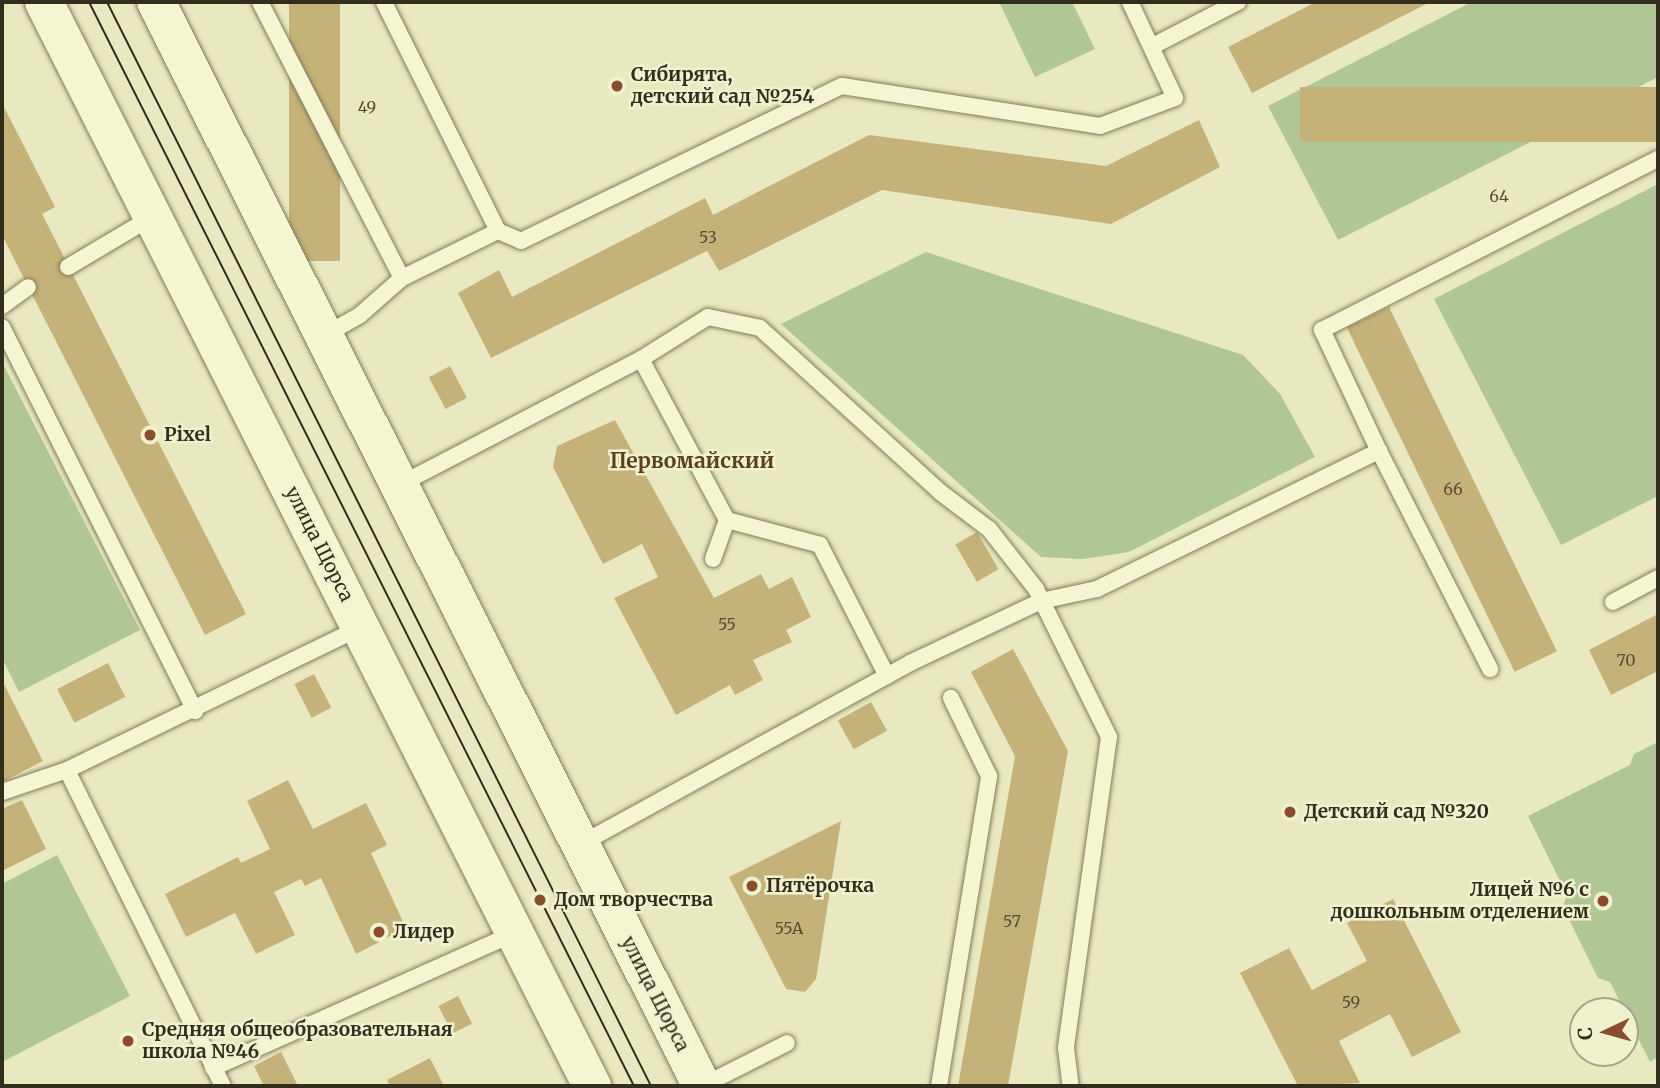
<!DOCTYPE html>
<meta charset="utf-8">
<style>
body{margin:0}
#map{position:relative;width:1660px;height:1088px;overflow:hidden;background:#e8e9c0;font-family:Merriweather,serif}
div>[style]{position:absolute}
.green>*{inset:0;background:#b0c695}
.building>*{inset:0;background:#c5b278;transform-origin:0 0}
.roads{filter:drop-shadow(0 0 2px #817c59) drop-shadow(0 0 2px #817c59)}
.lane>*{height:16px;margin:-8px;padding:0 8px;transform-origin:8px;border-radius:8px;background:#f4f5d2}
.secondary>*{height:38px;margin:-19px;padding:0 19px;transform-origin:19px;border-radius:19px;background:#f4f5d2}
.tram>*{height:2px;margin:-1px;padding:0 1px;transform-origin:1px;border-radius:1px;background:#322e1d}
.dots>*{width:19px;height:19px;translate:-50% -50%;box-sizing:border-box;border:4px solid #f0f2cf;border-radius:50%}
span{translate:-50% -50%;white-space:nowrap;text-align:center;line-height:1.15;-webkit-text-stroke:5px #f0f2cf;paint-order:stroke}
.number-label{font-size:16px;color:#574f34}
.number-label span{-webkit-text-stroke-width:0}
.poi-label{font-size:19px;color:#322e1d;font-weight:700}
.left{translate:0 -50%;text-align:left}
.right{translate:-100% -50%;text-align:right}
.street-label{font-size:19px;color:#322e1d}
.neighbourhood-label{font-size:21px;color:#5b4020;font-weight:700}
.frame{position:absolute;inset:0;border:4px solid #322e1d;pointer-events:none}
.north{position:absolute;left:1569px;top:997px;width:70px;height:70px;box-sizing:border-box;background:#f0f2cf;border:2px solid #a4a488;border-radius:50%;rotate:265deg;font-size:19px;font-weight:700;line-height:28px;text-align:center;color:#322e1d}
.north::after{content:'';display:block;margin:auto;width:24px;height:32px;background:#8b4d2e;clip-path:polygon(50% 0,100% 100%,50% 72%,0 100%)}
</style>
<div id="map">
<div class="green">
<i style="clip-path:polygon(999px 2px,1072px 2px,1095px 49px,1035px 77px)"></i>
<i style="clip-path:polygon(1472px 2px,1658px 2px,1658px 77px,1338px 240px,1268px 106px)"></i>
<i style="clip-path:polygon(1658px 184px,1658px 496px,1561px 545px,1434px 299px)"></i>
<i style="clip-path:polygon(926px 252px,1243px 355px,1280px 394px,1315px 457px,1129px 552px,1083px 559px,1041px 557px,781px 324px)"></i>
<i style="clip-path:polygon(2px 362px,140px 630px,19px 692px,2px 658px)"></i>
<i style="clip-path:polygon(1658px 742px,1658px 1057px,1650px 1062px,1610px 982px,1598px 978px,1563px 907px,1567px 895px,1528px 816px,1630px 765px,1634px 754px)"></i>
<i style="clip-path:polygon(57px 855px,130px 996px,2px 1062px,2px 884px)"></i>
</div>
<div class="building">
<i style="left:289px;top:2px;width:51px;height:259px"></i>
<i style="clip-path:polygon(1316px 2px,1430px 2px,1252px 93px,1228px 47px)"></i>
<i style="left:1658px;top:87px;width:55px;height:358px;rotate:90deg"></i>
<i style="clip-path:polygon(2px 103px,55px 207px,42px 214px,246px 614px,205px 635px,2px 235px)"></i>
<i style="clip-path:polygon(1199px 120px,1220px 167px,1111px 224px,882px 190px,719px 271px,707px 251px,491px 358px,458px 293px,499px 270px,512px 297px,705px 198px,713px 215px,869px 135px,1106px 166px)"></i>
<i style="left:1389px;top:307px;width:383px;height:47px;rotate:64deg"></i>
<i style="left:450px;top:366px;width:36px;height:24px;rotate:62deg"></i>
<i style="clip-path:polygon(615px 420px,714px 598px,761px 574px,769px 589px,792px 577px,811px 617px,786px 630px,792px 642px,753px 660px,763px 680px,735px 695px,730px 685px,676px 715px,614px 598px,658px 577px,642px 544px,603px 564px,553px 467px,557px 446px)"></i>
<i style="left:977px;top:532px;width:43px;height:25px;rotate:60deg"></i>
<i style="clip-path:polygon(1658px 614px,1658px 671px,1611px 695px,1589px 650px)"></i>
<i style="clip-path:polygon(1013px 649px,1068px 751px,1008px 1086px,958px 1086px,1015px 756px,971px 672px)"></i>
<i style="left:108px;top:663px;width:38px;height:57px;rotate:63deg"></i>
<i style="left:314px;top:674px;width:38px;height:22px;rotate:63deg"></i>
<i style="clip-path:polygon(2px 680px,43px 761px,2px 782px)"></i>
<i style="left:871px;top:702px;width:33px;height:38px;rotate:61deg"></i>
<i style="clip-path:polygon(288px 780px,313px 829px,366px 803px,387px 845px,371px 853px,406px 928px,356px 954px,321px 878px,305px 886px,301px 879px,274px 892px,295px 935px,256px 954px,235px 913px,186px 937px,165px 894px,238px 857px,241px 863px,270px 849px,247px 801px)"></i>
<i style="clip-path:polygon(22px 800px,46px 849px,2px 871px,2px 809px)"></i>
<i style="clip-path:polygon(841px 821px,816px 979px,805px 992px,786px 989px,729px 877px)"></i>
<i style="clip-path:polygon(1393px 899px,1461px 1032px,1412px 1057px,1390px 1014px,1339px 1041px,1360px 1083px,1298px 1086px,1240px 973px,1289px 948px,1312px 990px,1367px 961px,1347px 923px)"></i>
<i style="left:458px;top:996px;width:31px;height:22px;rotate:63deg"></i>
<i style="clip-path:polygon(281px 1052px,298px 1086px,264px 1086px,254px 1066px)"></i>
<i style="clip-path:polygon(430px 1058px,444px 1086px,390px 1086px,387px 1080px)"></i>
</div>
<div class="roads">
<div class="lane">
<i style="left:260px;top:2px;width:310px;rotate:62.8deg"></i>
<i style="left:1153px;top:46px;width:96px;rotate:-27.4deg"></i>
<i style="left:498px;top:231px;width:25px;rotate:23deg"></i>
<i style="left:521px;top:241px;width:356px;rotate:-25.8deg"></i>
<i style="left:842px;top:86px;width:261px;rotate:8.8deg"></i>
<i style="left:1100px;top:126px;width:80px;rotate:-20.5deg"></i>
<i style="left:1175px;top:98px;width:106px;rotate:-115.1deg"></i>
<i style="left:68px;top:267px;width:100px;rotate:-30.7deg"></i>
<i style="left:2px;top:306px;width:32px;rotate:-36deg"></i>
<i style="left:2px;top:327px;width:430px;rotate:63.3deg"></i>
<i style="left:325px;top:335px;width:40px;rotate:-29.7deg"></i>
<i style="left:360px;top:315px;width:56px;rotate:-41.4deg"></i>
<i style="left:402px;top:278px;width:107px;rotate:-26.1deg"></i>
<i style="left:498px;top:231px;width:256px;rotate:-116.5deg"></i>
<i style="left:641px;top:359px;width:79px;rotate:-32.1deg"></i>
<i style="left:708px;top:317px;width:53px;rotate:11.9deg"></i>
<i style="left:760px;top:328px;width:244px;rotate:42.3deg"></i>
<i style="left:940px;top:492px;width:61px;rotate:37.1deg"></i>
<i style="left:989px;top:529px;width:76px;rotate:51.9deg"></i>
<i style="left:1036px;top:589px;width:165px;rotate:63.7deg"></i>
<i style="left:1109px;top:737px;width:314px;rotate:97.9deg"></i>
<i style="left:1066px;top:1048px;width:38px;rotate:83deg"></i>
<i style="left:1379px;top:451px;width:134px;rotate:-115.2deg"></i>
<i style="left:1322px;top:330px;width:377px;rotate:-27deg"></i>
<i style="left:399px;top:485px;width:273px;rotate:-27.5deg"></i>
<i style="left:641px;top:359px;width:183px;rotate:61.9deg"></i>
<i style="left:727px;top:520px;width:96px;rotate:15deg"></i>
<i style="left:820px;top:545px;width:147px;rotate:62.9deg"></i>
<i style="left:713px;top:559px;width:41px;rotate:-70.3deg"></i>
<i style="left:1613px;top:602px;width:51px;rotate:-28.1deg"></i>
<i style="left:2px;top:792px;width:69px;rotate:-18.7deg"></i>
<i style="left:581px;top:844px;width:376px;rotate:-28.8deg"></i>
<i style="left:910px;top:663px;width:145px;rotate:-25.3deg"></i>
<i style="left:1041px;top:601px;width:57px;rotate:-12.1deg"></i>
<i style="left:1097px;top:589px;width:314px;rotate:-26.1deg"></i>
<i style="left:1379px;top:451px;width:245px;rotate:63deg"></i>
<i style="left:213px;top:1068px;width:331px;rotate:-24.1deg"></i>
<i style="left:223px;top:1086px;width:352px;rotate:-116.3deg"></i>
<i style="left:67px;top:770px;width:328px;rotate:-25.9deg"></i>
<i style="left:702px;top:1086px;width:95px;rotate:-26.8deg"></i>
<i style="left:939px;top:1086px;width:314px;rotate:-80.8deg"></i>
<i style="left:989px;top:776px;width:87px;rotate:-116deg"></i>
</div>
<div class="secondary">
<i style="left:44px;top:2px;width:1215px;rotate:63.18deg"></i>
<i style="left:156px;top:2px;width:1214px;rotate:63.27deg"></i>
</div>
</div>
<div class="tram">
<i style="left:89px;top:2px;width:1213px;rotate:63.31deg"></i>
<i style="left:107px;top:2px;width:1213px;rotate:63.35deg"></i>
</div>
<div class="dots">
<i style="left:617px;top:86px;background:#8b4d2e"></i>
<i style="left:150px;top:435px;background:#8b4d2e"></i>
<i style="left:1290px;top:812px;background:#8b4d2e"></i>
<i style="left:752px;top:886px;background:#8b4d2e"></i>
<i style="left:540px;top:900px;background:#8b4d2e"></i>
<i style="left:1603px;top:901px;background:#8b4d2e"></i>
<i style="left:379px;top:932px;background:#8b4d2e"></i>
<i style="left:128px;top:1041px;background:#8b4d2e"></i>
</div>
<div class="number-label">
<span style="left:367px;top:107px">49</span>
<span style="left:1499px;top:196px">64</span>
<span style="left:708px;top:237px">53</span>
<span style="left:1453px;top:489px">66</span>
<span style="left:727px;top:624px">55</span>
<span style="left:1626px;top:660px">70</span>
<span style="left:1012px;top:921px">57</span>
<span style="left:789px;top:928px">55А</span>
<span style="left:1351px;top:1002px">59</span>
</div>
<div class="poi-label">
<span class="left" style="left:631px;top:86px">Сибирята,<br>детский сад №254</span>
<span class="left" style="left:164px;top:435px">Pixel</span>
<span class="left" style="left:1304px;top:812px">Детский сад №320</span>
<span class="left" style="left:766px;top:886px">Пятёрочка</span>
<span class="right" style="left:1589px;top:901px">Лицей №6 с<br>дошкольным отделением</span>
<span class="left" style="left:554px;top:900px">Дом творчества</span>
<span class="left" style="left:393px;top:932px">Лидер</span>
<span class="left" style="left:142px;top:1041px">Средняя общеобразовательная<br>школа №46</span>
</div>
<div class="street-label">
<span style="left:319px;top:544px;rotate:63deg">улица Щорса</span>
<span style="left:655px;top:994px;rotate:63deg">улица Щорса</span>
</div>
<div class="neighbourhood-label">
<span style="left:692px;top:461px">Первомайский</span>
</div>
<div class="frame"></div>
<div class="north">С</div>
</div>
